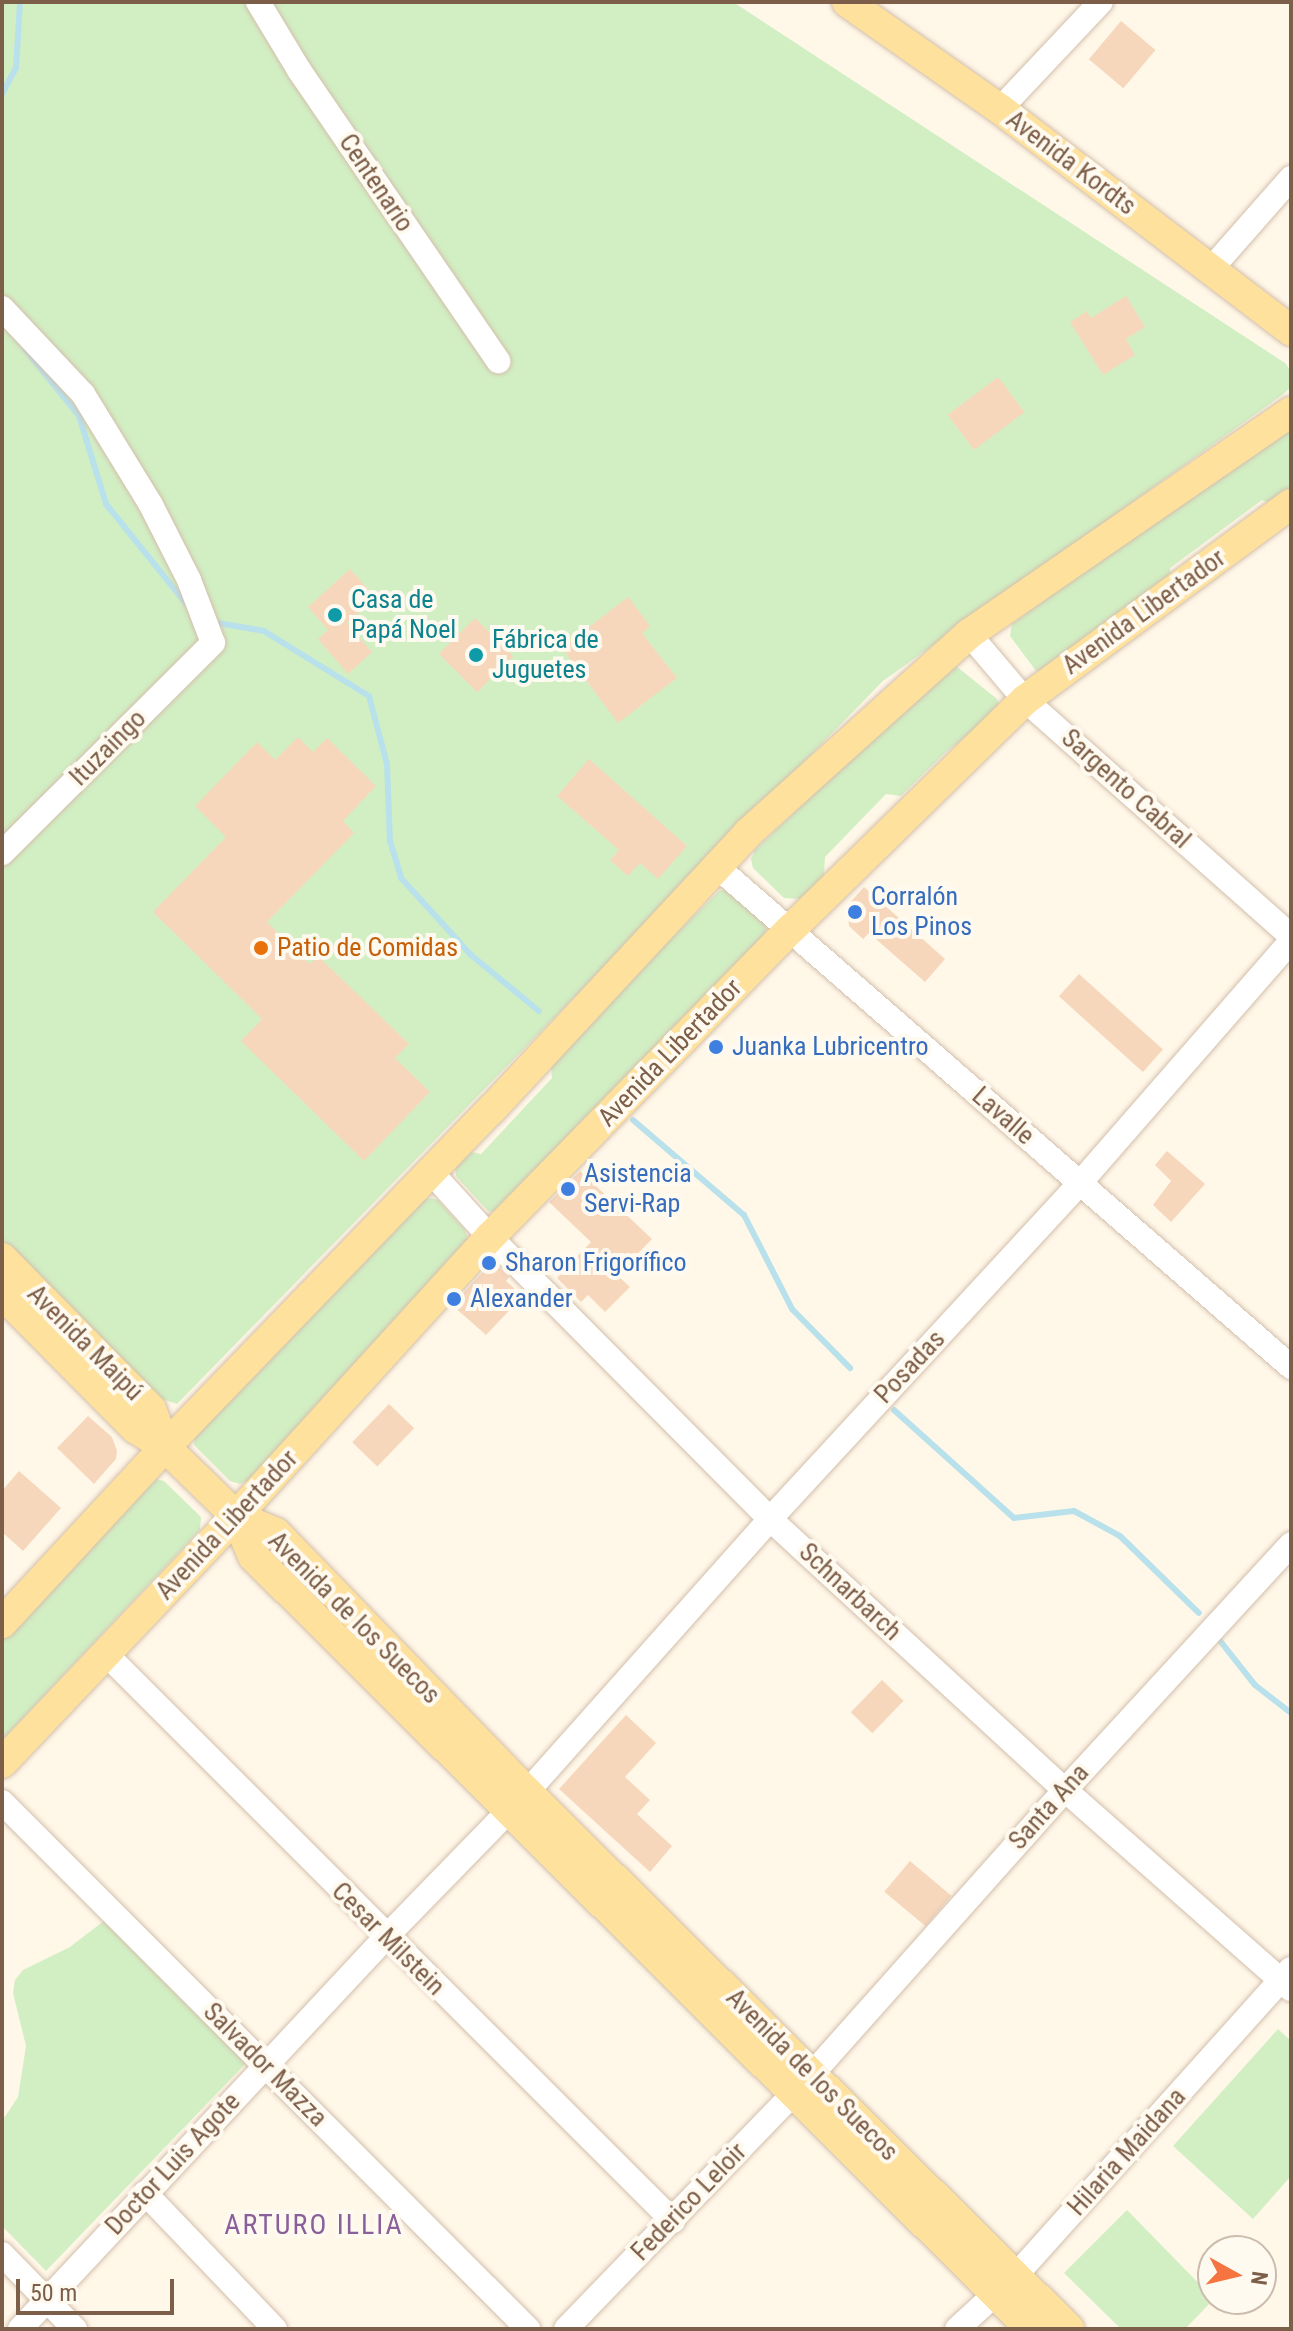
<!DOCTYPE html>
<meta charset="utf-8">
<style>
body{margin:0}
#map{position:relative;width:1293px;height:2331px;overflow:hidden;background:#fff7e8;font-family:"Roboto Condensed",sans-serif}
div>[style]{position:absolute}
.green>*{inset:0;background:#d2efc4}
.stream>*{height:6px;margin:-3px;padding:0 3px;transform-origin:3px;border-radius:3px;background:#b9e1eb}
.building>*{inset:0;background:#f7d7bc;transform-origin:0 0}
.roads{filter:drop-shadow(0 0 2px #d3bfab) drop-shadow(0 0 2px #d3bfab)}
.minor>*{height:24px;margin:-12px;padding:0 12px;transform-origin:12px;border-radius:12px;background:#fff}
.major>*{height:30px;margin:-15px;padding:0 15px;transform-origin:15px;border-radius:15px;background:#ffe19e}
.dots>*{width:22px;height:22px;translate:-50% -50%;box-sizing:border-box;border:4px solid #fffaf0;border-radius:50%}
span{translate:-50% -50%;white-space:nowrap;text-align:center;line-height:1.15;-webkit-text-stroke:8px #fffaf0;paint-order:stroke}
.street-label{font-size:26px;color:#7d5e48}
.culture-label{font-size:26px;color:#0d838f}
.left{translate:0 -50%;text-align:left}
.shop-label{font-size:26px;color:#366cbe}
.food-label{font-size:26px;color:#c56008}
.neighbourhood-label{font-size:28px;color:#896099;letter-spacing:2px}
.frame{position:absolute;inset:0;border:4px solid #7d5e48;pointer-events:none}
.north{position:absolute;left:1197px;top:2235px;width:80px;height:80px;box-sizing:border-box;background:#fffaf0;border:2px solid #cbbcad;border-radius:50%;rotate:98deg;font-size:22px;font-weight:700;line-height:32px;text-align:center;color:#7d5e48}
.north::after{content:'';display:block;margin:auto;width:28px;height:36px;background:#f57440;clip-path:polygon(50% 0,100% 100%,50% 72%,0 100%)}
.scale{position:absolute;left:16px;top:2279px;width:158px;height:36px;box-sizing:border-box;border:4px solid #7d5e48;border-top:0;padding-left:10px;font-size:24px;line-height:28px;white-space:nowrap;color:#7d5e48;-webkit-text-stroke:6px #fffaf0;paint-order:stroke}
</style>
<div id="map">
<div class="green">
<i style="clip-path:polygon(2px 2px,733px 2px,1285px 363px,1291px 371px,1289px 389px,1282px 395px,883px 681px,177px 1404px,159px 1398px,2px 1241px)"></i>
<i style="clip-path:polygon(1291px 421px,1291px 494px,1269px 503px,1262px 500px,1170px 568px,1171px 581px,1042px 673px,1036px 671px,1010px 636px,1012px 624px)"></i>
<i style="clip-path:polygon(956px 666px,997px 699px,1000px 707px,995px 714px,946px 752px,901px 796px,886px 794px,825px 857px,824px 876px,800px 899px,784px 898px,753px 868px,751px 859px,755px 850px,945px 669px)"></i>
<i style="clip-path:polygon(727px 889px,767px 924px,763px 939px,495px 1213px,488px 1211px,456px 1176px,455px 1165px,471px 1152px,481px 1154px,552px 1078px,550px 1059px,719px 891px)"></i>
<i style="clip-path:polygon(432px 1198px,438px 1200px,465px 1230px,469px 1241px,250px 1480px,240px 1484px,230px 1481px,194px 1445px,195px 1431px,422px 1200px)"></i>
<i style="clip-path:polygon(156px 1479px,164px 1481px,201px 1517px,200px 1530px,2px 1740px,2px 1637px)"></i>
<i style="clip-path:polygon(105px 1920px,247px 2062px,46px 2271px,2px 2226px,2px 2121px,18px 2097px,26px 2046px,13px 1993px,15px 1980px,23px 1970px,70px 1947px)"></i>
<i style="clip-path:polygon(1278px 2029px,1291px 2041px,1291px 2176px,1253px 2219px,1173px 2146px)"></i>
<i style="clip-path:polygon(1127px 2210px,1214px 2299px,1185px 2329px,1121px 2329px,1064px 2273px)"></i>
</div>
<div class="stream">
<i style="left:2px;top:94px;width:30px;rotate:-62deg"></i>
<i style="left:16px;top:68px;width:66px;rotate:-86.5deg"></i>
<i style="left:25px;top:349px;width:86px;rotate:51.1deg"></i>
<i style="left:79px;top:416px;width:92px;rotate:72.9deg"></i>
<i style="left:106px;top:504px;width:131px;rotate:51.2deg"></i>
<i style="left:212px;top:622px;width:53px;rotate:9.8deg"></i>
<i style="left:264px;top:631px;width:123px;rotate:31.8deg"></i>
<i style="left:369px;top:696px;width:70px;rotate:75.2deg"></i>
<i style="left:387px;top:764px;width:77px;rotate:87.8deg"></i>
<i style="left:390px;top:841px;width:39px;rotate:73deg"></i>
<i style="left:401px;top:878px;width:104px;rotate:47.7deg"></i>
<i style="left:471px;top:955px;width:88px;rotate:39.5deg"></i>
<i style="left:633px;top:1120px;width:146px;rotate:40.6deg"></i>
<i style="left:744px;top:1215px;width:106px;rotate:62.9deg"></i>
<i style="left:792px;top:1309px;width:83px;rotate:45.5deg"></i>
<i style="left:894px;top:1410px;width:161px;rotate:42deg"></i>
<i style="left:1014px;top:1518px;width:60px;rotate:-6.7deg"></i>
<i style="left:1074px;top:1511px;width:52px;rotate:28.5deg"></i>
<i style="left:1120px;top:1536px;width:110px;rotate:44.3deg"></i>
<i style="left:1217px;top:1637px;width:61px;rotate:51.6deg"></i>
<i style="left:1255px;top:1685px;width:46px;rotate:37.9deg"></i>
</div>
<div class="building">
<i style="left:1121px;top:21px;width:45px;height:50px;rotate:40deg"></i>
<i style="clip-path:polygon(1126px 296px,1145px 327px,1126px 339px,1135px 355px,1103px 375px,1070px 322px,1087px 311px,1091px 318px)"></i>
<i style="left:998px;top:377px;width:44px;height:63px;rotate:53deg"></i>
<i style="clip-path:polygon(350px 569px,376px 598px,347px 623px,372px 652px,348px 674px,318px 639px,328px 630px,308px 607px)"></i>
<i style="clip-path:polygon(628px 597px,650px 626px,642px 633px,677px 678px,618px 723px,562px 648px)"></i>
<i style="left:475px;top:618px;width:54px;height:51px;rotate:45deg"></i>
<i style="clip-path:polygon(298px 737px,313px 752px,327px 738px,376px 786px,343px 821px,354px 833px,267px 922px,310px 964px,318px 956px,409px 1044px,395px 1058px,430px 1092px,364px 1161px,241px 1041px,262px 1019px,153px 912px,226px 837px,195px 806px,257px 742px,275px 760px)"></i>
<i style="clip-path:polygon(589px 759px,687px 846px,658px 879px,640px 863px,628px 876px,610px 860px,619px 850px,557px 796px)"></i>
<i style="clip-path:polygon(864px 887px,945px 959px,925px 982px,869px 933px,863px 939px,849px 926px,847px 906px)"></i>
<i style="left:1079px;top:974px;width:113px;height:30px;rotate:42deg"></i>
<i style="clip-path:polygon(1167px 1151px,1205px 1184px,1171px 1222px,1153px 1205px,1171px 1181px,1155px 1165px)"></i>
<i style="clip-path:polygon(580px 1171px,652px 1239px,617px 1275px,630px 1287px,605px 1312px,588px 1295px,581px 1302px,557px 1278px,591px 1242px,549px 1202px)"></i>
<i style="clip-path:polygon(493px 1261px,509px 1277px,506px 1281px,523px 1296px,486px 1335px,452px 1305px)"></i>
<i style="left:389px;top:1404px;width:35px;height:53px;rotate:44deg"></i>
<i style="clip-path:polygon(88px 1416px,112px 1437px,117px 1451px,116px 1459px,94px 1484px,57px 1448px)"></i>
<i style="clip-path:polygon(19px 1471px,61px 1508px,23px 1551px,2px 1532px,2px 1491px)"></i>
<i style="left:882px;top:1680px;width:30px;height:45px;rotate:44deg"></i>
<i style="clip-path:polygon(626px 1715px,656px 1743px,625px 1777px,650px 1800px,637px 1814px,672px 1846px,650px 1872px,559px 1789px)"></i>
<i style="left:910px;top:1861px;width:54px;height:40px;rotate:40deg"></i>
</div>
<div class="roads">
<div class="minor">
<i style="left:258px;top:2px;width:79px;rotate:58.9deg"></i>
<i style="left:299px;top:70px;width:353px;rotate:55.6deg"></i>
<i style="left:1000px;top:109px;width:147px;rotate:-46.7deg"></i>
<i style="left:1211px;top:269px;width:121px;rotate:-48.7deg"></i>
<i style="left:2px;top:308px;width:118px;rotate:46.7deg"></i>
<i style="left:83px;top:394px;width:130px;rotate:58.5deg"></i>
<i style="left:151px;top:505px;width:84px;rotate:63.1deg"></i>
<i style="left:189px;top:580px;width:67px;rotate:69.1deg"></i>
<i style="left:213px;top:643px;width:298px;rotate:135.1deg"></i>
<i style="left:969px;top:634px;width:87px;rotate:49.7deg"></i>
<i style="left:1025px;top:700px;width:356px;rotate:41.6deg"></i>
<i style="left:715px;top:865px;width:764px;rotate:41.07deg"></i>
<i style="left:431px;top:1172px;width:88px;rotate:47.8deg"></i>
<i style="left:490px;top:1237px;width:397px;rotate:45.2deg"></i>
<i style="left:770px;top:1519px;width:401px;rotate:42.6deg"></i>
<i style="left:1065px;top:1790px;width:301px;rotate:41.4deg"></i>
<i style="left:106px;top:1654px;width:802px;rotate:45deg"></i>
<i style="left:2px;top:1802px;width:745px;rotate:45.05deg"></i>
<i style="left:145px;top:2193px;width:188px;rotate:46.3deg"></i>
<i style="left:2px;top:2254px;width:105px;rotate:45.8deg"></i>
<i style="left:20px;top:2329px;width:536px;rotate:-46.96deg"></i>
<i style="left:386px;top:1937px;width:202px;rotate:-45.8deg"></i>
<i style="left:527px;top:1792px;width:365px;rotate:-48.3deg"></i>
<i style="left:770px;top:1519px;width:456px;rotate:-47.3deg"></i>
<i style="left:1079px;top:1184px;width:322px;rotate:-48.9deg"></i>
<i style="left:566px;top:2329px;width:354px;rotate:-46deg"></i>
<i style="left:812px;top:2074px;width:380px;rotate:-48.3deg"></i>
<i style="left:1065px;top:1790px;width:334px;rotate:-47.4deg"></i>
<i style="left:957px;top:2329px;width:80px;rotate:-42.5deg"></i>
<i style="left:1016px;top:2275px;width:411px;rotate:-48.1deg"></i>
</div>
<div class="major">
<i style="left:847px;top:2px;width:187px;rotate:35deg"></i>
<i style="left:1000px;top:109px;width:366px;rotate:37.3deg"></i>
<i style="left:2px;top:1258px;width:212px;rotate:45.4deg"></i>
<i style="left:151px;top:1409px;width:40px;rotate:69.8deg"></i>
<i style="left:2px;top:1294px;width:189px;rotate:45.2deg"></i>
<i style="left:135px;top:1428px;width:36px;rotate:32deg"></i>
<i style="left:165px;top:1447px;width:99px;rotate:44.2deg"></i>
<i style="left:236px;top:1516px;width:43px;rotate:23deg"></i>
<i style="left:276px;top:1533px;width:361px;rotate:45.9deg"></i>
<i style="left:527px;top:1792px;width:763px;rotate:44.73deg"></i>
<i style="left:236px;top:1516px;width:43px;rotate:67deg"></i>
<i style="left:253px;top:1556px;width:1097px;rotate:44.82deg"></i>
<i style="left:2px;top:1623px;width:240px;rotate:-47.2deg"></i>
<i style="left:165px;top:1447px;width:469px;rotate:-46deg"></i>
<i style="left:491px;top:1110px;width:378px;rotate:-47.1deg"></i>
<i style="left:748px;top:833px;width:297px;rotate:-42deg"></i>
<i style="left:969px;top:634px;width:391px;rotate:-34.6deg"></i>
<i style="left:2px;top:1763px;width:340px;rotate:-46.5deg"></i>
<i style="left:236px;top:1516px;width:377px;rotate:-47.7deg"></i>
<i style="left:490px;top:1237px;width:431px;rotate:-45.7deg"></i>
<i style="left:791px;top:929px;width:327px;rotate:-44.4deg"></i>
<i style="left:1025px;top:700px;width:330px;rotate:-36.4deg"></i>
</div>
</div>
<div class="dots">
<i style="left:335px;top:615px;background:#0f9aa8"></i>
<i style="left:476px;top:655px;background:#0f9aa8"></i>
<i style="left:855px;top:912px;background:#3f7fe0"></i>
<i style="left:261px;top:948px;background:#e8710a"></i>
<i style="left:716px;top:1047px;background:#3f7fe0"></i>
<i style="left:568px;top:1189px;background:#3f7fe0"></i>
<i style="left:489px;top:1263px;background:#3f7fe0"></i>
<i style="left:454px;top:1299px;background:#3f7fe0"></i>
</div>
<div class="street-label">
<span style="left:1071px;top:163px;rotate:37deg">Avenida Kordts</span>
<span style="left:376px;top:183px;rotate:56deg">Centenario</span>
<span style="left:1144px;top:612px;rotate:-36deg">Avenida Libertador</span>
<span style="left:108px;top:748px;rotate:-45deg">Ituzaingo</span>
<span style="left:1126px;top:789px;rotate:42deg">Sargento Cabral</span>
<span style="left:670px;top:1053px;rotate:-46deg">Avenida Libertador</span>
<span style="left:1003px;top:1116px;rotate:41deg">Lavalle</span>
<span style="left:85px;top:1343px;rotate:45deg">Avenida Maipú</span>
<span style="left:910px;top:1367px;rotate:-47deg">Posadas</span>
<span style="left:227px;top:1525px;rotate:-47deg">Avenida Libertador</span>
<span style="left:850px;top:1592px;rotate:43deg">Schnarbarch</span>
<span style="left:354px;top:1618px;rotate:45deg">Avenida de los Suecos</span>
<span style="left:1049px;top:1807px;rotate:-48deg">Santa Ana</span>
<span style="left:388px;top:1939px;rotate:45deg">Cesar Milstein</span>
<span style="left:265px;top:2065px;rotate:45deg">Salvador Mazza</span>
<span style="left:812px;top:2075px;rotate:45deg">Avenida de los Suecos</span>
<span style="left:1127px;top:2152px;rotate:-48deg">Hilaria Maidana</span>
<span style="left:173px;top:2164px;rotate:-47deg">Doctor Luis Agote</span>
<span style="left:689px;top:2202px;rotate:-46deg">Federico Leloir</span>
</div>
<div class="culture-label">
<span class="left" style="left:351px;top:615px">Casa de<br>Papá Noel</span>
<span class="left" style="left:492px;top:655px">Fábrica de<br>Juguetes</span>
</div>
<div class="shop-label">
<span class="left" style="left:871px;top:912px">Corralón<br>Los Pinos</span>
<span class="left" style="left:732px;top:1047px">Juanka Lubricentro</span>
<span class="left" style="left:584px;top:1189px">Asistencia<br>Servi-Rap</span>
<span class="left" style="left:505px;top:1263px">Sharon Frigorífico</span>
<span class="left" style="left:470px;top:1299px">Alexander</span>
</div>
<div class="food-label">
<span class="left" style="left:277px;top:948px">Patio de Comidas</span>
</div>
<div class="neighbourhood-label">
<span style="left:314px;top:2225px">ARTURO ILLIA</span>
</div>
<div class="frame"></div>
<div class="north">N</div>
<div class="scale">50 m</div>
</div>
